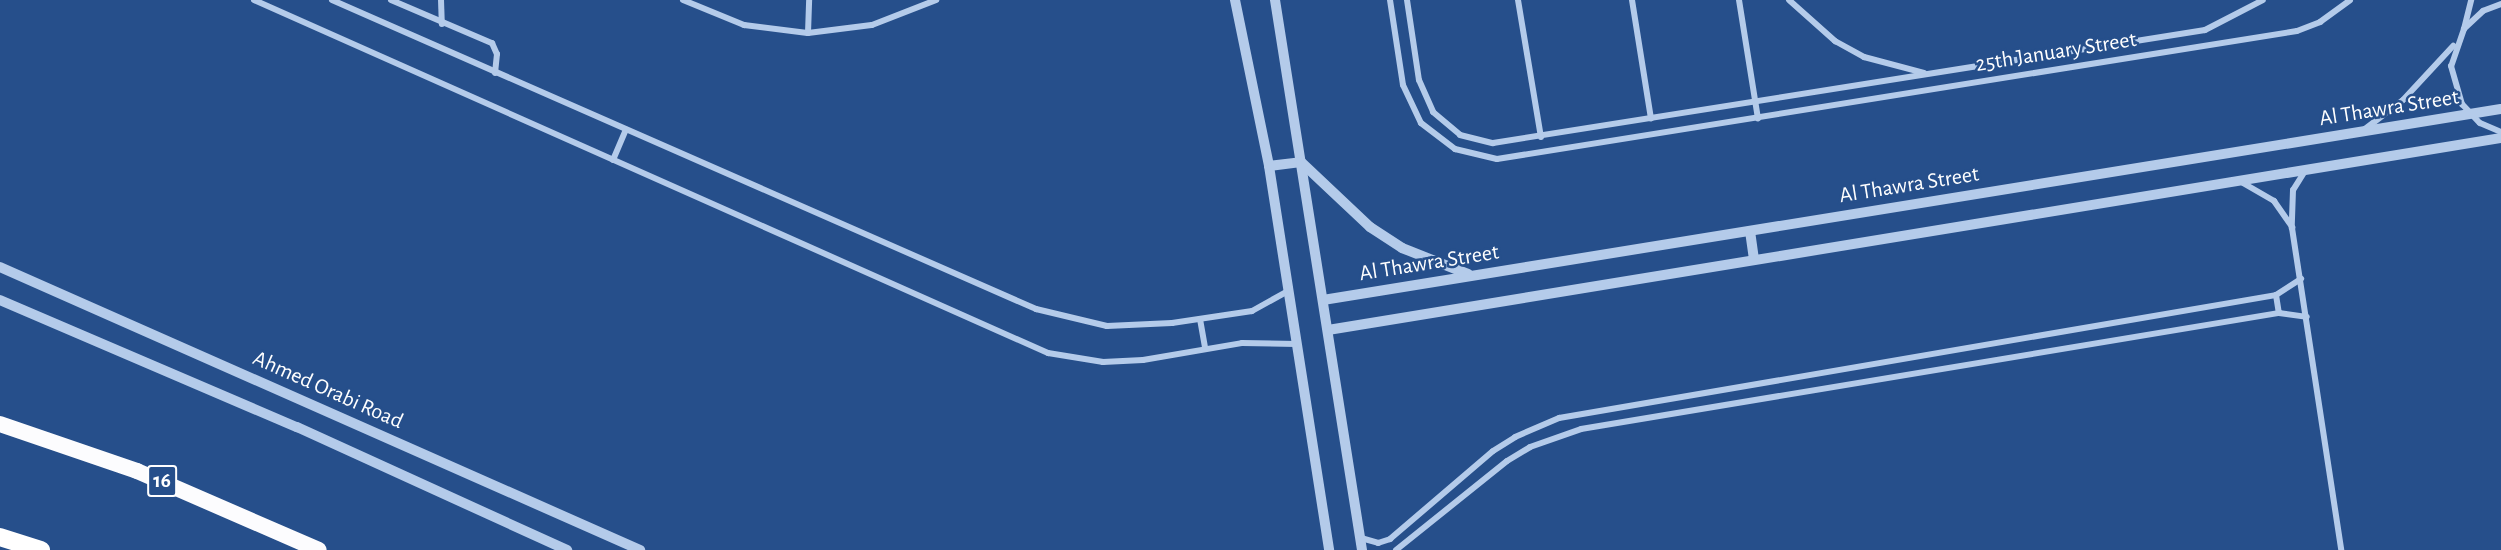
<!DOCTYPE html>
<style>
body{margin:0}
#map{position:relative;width:2501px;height:550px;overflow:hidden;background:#264f8b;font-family:"Alegreya Sans",sans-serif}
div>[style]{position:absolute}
.minor>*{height:6px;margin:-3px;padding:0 3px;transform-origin:3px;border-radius:3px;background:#b4cbea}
.tertiary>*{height:10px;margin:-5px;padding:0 5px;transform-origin:5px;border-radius:5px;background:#b4cbea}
.trunk>*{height:16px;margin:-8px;padding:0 8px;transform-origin:8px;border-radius:8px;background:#fcfcfe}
.motorway>*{height:18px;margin:-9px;padding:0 9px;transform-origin:9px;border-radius:9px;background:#fff}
span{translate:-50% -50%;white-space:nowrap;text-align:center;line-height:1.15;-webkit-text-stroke:5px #264f8b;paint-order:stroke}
.shield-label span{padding:2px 4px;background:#264f8b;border:2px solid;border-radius:4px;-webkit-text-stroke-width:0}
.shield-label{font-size:21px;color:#fff;font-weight:700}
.street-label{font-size:22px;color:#fff}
</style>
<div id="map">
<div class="minor">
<i style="left:254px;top:0;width:869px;rotate:23.97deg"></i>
<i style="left:1048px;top:353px;width:56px;rotate:9.3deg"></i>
<i style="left:1103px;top:362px;width:40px;rotate:-2.9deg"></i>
<i style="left:1143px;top:360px;width:100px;rotate:-9.7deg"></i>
<i style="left:1242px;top:343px;width:55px;rotate:1deg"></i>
<i style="left:332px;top:0;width:769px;rotate:23.7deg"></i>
<i style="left:1036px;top:309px;width:73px;rotate:13.5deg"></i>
<i style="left:1107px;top:326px;width:65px;rotate:-2.6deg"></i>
<i style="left:1172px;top:323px;width:81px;rotate:-8.5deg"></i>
<i style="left:1252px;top:311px;width:41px;rotate:-29.1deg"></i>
<i style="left:391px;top:0;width:110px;rotate:23.1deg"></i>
<i style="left:492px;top:43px;width:12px;rotate:66deg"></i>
<i style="left:497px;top:54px;width:19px;rotate:96deg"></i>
<i style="left:441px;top:0;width:24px;rotate:88deg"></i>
<i style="left:683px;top:0;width:66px;rotate:22.3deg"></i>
<i style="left:744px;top:25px;width:64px;rotate:7.1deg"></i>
<i style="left:808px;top:33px;width:64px;rotate:-7.1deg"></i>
<i style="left:872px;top:25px;width:69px;rotate:-21.3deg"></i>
<i style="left:1390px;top:0;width:86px;rotate:81.3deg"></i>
<i style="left:1403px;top:85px;width:42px;rotate:64.7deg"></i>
<i style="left:1421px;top:123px;width:43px;rotate:37.4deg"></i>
<i style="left:1455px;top:149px;width:43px;rotate:13.4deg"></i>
<i style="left:1497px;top:159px;width:810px;rotate:-9.09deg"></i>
<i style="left:2297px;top:31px;width:25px;rotate:-21deg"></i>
<i style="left:2320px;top:22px;width:37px;rotate:-36deg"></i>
<i style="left:1407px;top:0;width:81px;rotate:81.5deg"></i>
<i style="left:1419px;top:80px;width:35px;rotate:66deg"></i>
<i style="left:1433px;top:112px;width:35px;rotate:40deg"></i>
<i style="left:1460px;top:135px;width:34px;rotate:14deg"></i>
<i style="left:1493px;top:143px;width:721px;rotate:-9.02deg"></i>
<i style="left:2205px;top:30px;width:65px;rotate:-27.3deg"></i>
<i style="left:1518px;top:0;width:139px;rotate:80.5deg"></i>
<i style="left:1632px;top:0;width:120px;rotate:80.9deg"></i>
<i style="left:1739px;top:0;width:120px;rotate:80.9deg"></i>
<i style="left:1789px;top:0;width:62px;rotate:41.7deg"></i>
<i style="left:1835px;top:41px;width:33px;rotate:29deg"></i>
<i style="left:1864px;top:57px;width:62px;rotate:14.9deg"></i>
<i style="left:2501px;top:4px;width:19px;rotate:159deg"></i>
<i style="left:2483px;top:11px;width:26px;rotate:137deg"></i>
<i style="left:2464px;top:29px;width:39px;rotate:109deg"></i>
<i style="left:2451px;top:66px;width:40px;rotate:74deg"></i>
<i style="left:2462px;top:104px;width:26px;rotate:47deg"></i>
<i style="left:2480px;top:123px;width:23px;rotate:23deg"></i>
<i style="left:2464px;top:29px;width:30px;rotate:-76deg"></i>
<i style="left:808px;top:33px;width:33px;rotate:-88deg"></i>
<i style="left:2365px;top:129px;width:48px;rotate:-37.3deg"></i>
<i style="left:2403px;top:100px;width:74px;rotate:-47.2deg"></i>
<i style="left:613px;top:160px;width:33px;rotate:-67deg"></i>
<i style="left:2305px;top:171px;width:22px;rotate:122deg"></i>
<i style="left:2293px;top:190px;width:38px;rotate:92deg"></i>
<i style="left:2292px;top:228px;width:326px;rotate:81.3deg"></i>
<i style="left:2243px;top:183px;width:36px;rotate:30deg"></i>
<i style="left:2274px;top:201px;width:32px;rotate:55deg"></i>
<i style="left:2276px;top:295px;width:18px;rotate:81deg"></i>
<i style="left:1200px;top:319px;width:29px;rotate:80deg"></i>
<i style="left:1361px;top:538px;width:18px;rotate:16deg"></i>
<i style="left:1378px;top:543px;width:13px;rotate:-18deg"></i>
<i style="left:1390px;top:539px;width:135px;rotate:-40.5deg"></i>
<i style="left:1493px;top:451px;width:26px;rotate:-32deg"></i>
<i style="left:1515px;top:437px;width:48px;rotate:-23.4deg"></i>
<i style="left:1559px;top:418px;width:727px;rotate:-9.73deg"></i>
<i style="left:2276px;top:295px;width:30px;rotate:-33deg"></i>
<i style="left:1396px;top:550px;width:142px;rotate:-38.7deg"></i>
<i style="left:1507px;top:461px;width:27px;rotate:-31deg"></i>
<i style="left:1530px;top:447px;width:54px;rotate:-19.4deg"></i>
<i style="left:1581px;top:429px;width:708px;rotate:-9.44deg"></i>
<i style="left:2279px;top:313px;width:28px;rotate:8deg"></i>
</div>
<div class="tertiary">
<i style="left:1235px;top:0;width:169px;rotate:78.4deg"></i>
<i style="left:1269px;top:166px;width:389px;rotate:81.1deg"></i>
<i style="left:1275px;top:0;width:557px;rotate:81.01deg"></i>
<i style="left:1269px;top:166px;width:32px;rotate:-7deg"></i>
<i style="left:1301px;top:162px;width:95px;rotate:43.3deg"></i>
<i style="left:1370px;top:227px;width:38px;rotate:33deg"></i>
<i style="left:1402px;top:248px;width:71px;rotate:21.5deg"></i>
<i style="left:1750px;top:231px;width:29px;rotate:82deg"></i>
<i style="left:0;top:267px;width:700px;rotate:23.85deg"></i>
<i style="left:0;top:300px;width:323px;rotate:23.2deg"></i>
<i style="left:297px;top:427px;width:297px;rotate:24.5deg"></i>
<i style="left:1323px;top:300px;width:1193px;rotate:-9.21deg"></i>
<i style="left:1328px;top:330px;width:1189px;rotate:-9.3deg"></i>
</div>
<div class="trunk">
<i style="left:0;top:424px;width:145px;rotate:18.9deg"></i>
<i style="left:137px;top:471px;width:198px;rotate:23.5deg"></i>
</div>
<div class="motorway">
<i style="left:0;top:537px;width:43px;rotate:17.6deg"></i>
</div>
<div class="shield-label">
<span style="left:162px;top:481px">16</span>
</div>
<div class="street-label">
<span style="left:2056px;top:52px;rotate:-9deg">25th January Street</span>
<span style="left:2389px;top:108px;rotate:-9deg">Al Thawra Street</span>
<span style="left:1909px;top:185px;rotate:-9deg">Al Thawra Street</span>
<span style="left:1429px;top:263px;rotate:-9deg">Al Thawra Street</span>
<span style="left:328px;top:390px;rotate:24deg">Ahmed Orabi Road</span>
</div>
</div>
